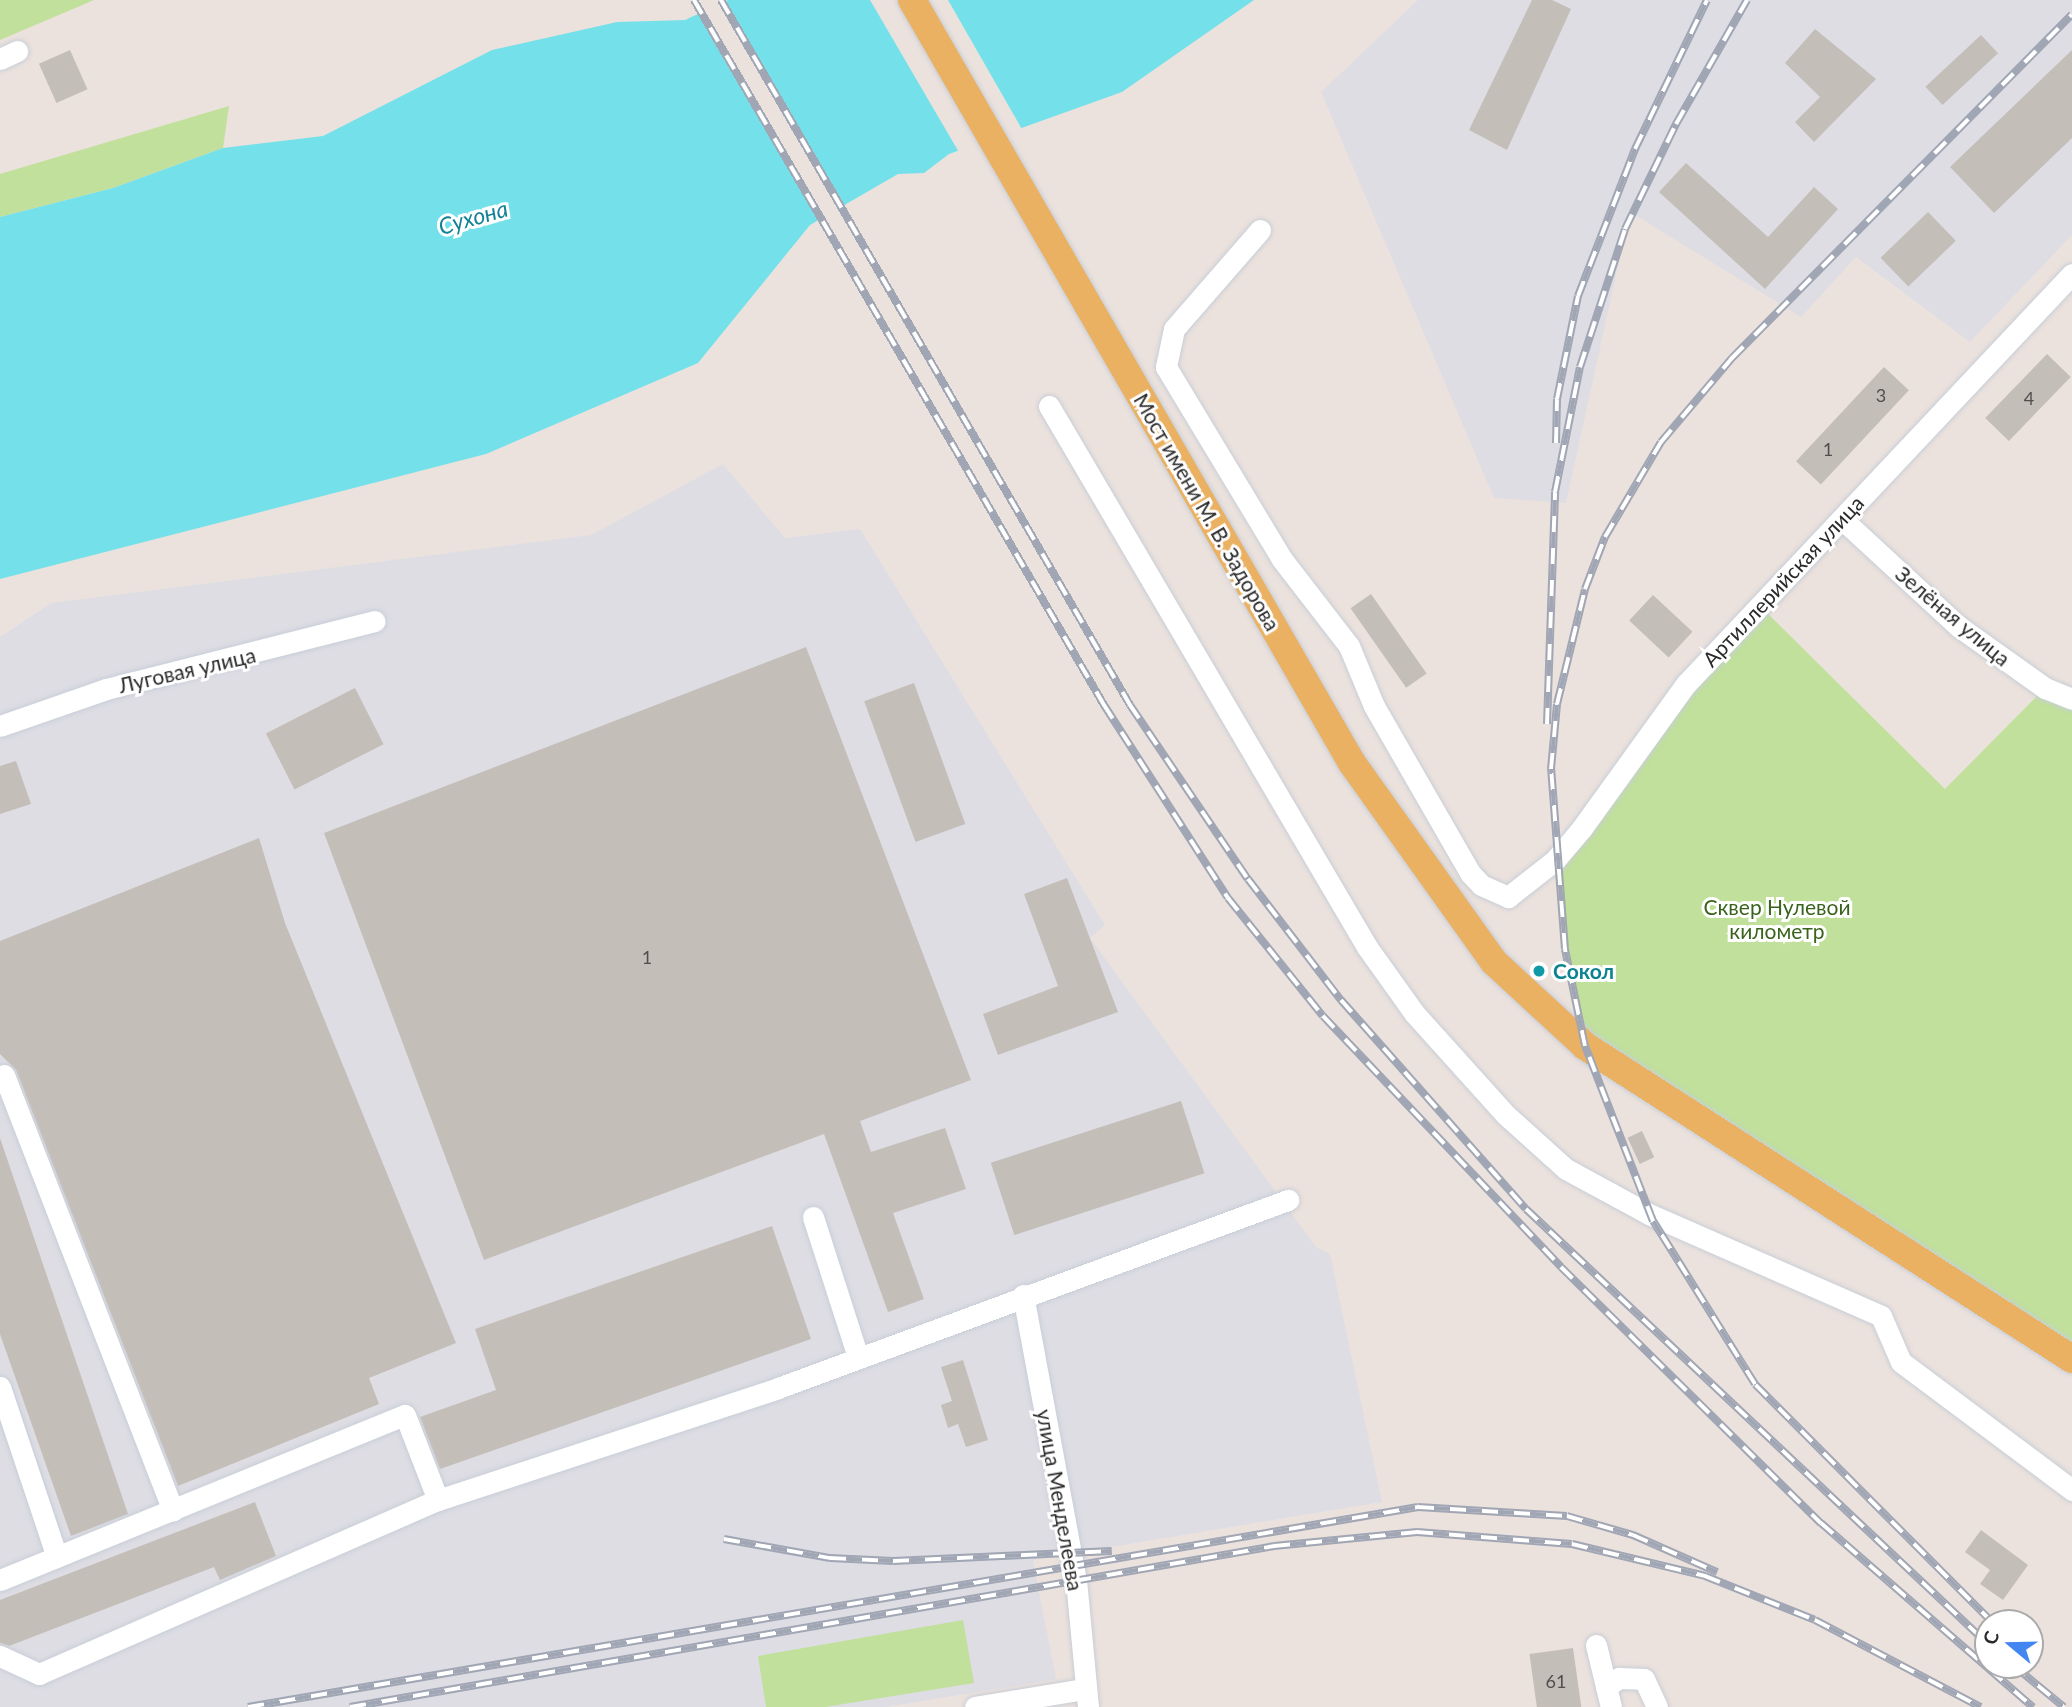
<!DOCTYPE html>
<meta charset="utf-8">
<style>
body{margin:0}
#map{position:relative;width:2072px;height:1707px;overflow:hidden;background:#ece2dd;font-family:Lato,sans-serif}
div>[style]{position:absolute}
.industrial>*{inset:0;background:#dedde4}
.green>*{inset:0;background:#c0e09b}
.water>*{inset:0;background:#74e1ea}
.pier>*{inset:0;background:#ece2dd;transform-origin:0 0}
.building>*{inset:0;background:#c4beb8;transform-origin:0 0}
.roads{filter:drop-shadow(0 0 2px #c8ced7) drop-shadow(0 0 2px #c8ced7)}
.minor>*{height:21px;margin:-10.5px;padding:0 10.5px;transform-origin:10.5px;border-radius:10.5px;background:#fff}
.major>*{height:28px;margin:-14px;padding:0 14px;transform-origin:14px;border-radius:14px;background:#ebb163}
.rail>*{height:8px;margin-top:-4px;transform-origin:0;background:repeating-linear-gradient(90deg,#fff 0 16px,#a0a6b4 0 32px);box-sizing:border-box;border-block:2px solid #a0a6b4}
.dots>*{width:19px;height:19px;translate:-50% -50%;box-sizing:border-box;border:4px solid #fff;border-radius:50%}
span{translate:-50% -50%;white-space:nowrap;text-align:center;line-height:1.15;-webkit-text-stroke:6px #fff;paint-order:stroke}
.number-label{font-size:18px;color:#504f4e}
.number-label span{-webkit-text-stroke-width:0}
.street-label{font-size:21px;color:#2a2a2a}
.park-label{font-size:21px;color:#3a641d}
.culture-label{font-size:21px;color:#0d838f;font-weight:700}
.left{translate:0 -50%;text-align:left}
.water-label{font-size:23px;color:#138296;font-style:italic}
.north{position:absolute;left:1974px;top:1609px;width:70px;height:70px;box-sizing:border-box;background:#fff;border:2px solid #aaa;border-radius:50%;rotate:289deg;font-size:19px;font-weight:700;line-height:28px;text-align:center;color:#2a2a2a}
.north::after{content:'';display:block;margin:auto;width:24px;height:32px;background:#4386f2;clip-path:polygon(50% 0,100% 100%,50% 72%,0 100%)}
</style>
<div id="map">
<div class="industrial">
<i style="clip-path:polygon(1418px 0,2072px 0,2072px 235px,1970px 342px,1856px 257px,1801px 317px,1630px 212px,1566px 503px,1494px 498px,1321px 92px)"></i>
<i style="clip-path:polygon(723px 464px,785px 538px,860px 529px,1105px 925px,1090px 938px,1316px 1247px,1330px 1254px,1382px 1502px,1033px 1560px,1056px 1679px,886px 1707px,0 1707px,0 637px,51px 603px,591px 535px)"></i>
</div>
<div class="green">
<i style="clip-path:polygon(0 0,94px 0,0 40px)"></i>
<i style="clip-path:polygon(229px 106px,223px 148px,113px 188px,0 217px,0 174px)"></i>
<i style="clip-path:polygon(1760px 606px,1945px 789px,2045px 688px,2072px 699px,2072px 1359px,1585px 1046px,1565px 949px,1555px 860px)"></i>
<i style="clip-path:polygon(963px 1620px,974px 1683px,825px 1707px,766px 1707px,758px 1656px)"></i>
</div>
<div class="water">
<i style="clip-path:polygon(728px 0,1254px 0,1122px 92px,949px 154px,924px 173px,898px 174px,810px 225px,698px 363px,486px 454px,0 579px,0 217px,113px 188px,223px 148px,323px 136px,492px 50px,617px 22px,685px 20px)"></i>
</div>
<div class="pier">
<i style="left:721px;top:0;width:243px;height:23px;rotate:59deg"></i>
<i style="clip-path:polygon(870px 0,948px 0,1023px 131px,960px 154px)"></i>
</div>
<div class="building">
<i style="clip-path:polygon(1532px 0,1552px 0,1571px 9px,1507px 150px,1469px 130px)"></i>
<i style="clip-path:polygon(1815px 29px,1876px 79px,1814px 142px,1795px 122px,1820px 97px,1785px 63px)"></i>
<i style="left:1981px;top:35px;width:25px;height:76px;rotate:47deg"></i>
<i style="left:70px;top:50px;width:43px;height:34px;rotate:66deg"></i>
<i style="clip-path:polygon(2072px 50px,2072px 138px,1994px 213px,1950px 167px)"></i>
<i style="clip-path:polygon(1686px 163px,1768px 237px,1814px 187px,1838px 209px,1765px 289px,1659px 192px)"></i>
<i style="left:1928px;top:212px;width:40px;height:66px;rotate:46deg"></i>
<i style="left:2047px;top:354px;width:33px;height:89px;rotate:44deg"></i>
<i style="left:1884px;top:367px;width:34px;height:129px;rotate:43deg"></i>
<i style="left:1371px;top:594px;width:97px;height:25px;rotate:55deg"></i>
<i style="left:1653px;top:595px;width:54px;height:35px;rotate:43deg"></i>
<i style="clip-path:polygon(806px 647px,971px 1080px,860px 1121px,871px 1152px,945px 1128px,966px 1189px,893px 1213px,924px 1299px,888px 1312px,824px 1134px,484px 1260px,324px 833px)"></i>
<i style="left:914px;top:683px;width:150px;height:53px;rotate:70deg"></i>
<i style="left:355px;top:688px;width:63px;height:100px;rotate:63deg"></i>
<i style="clip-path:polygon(16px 761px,31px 804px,0 814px,0 766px)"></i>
<i style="clip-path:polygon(259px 838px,285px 923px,456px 1343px,369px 1378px,379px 1404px,178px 1486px,16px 1070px,0 1054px,0 941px)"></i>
<i style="clip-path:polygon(1067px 878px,1118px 1012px,998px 1055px,983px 1014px,1058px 986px,1024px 894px)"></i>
<i style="left:1181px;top:1101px;width:76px;height:200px;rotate:72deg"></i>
<i style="left:1642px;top:1131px;width:29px;height:16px;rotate:65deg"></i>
<i style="clip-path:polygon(0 1138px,128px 1514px,71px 1536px,0 1334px)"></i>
<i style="clip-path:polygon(772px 1226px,811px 1339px,440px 1469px,420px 1417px,496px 1390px,475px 1329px)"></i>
<i style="clip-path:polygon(963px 1360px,988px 1440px,966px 1447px,958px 1424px,948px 1428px,941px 1405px,952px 1401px,941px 1367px)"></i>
<i style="clip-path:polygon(255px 1502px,276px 1556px,220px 1580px,214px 1567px,9px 1646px,0 1643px,0 1600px)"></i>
<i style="clip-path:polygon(1981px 1530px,2028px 1565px,2003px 1600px,1980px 1584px,1990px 1570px,1965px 1552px)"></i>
<i style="left:1573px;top:1648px;width:60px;height:44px;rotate:82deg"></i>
</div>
<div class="roads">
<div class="minor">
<i style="left:0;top:59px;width:19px;rotate:-25deg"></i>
<i style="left:1260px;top:230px;width:131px;rotate:131deg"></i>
<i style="left:1174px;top:329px;width:39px;rotate:102deg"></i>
<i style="left:1166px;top:367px;width:223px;rotate:58.9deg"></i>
<i style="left:1281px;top:558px;width:111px;rotate:52.3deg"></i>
<i style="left:1349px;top:646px;width:65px;rotate:67.4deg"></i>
<i style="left:1374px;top:706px;width:193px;rotate:60.1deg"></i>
<i style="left:1470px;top:873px;width:16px;rotate:47deg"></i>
<i style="left:1481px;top:885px;width:30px;rotate:24deg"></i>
<i style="left:1508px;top:897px;width:60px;rotate:-38.2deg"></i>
<i style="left:1555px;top:860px;width:42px;rotate:-49.8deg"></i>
<i style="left:1582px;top:828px;width:178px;rotate:-54.2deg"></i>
<i style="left:1686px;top:684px;width:563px;rotate:-46.73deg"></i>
<i style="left:1049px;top:406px;width:628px;rotate:59.55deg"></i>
<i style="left:1367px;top:947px;width:81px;rotate:54.5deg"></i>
<i style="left:1414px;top:1013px;width:137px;rotate:48deg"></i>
<i style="left:1506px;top:1115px;width:81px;rotate:42deg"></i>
<i style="left:1566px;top:1169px;width:94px;rotate:28.5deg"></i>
<i style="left:1649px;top:1214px;width:253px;rotate:23.7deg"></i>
<i style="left:1881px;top:1316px;width:50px;rotate:66.5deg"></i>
<i style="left:1901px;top:1362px;width:214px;rotate:36.8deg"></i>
<i style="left:1842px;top:519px;width:158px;rotate:42.7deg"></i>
<i style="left:1958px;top:626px;width:107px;rotate:35.5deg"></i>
<i style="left:2045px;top:688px;width:29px;rotate:22deg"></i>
<i style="left:0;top:726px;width:112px;rotate:-19.2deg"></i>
<i style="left:106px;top:689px;width:277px;rotate:-14.2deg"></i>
<i style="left:4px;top:1075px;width:467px;rotate:68.8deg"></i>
<i style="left:813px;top:1217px;width:147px;rotate:72.2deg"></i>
<i style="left:1023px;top:1295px;width:290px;rotate:79.5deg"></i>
<i style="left:1076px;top:1580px;width:128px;rotate:84.6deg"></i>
<i style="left:0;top:1387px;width:179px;rotate:71.5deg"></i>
<i style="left:0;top:1580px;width:437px;rotate:-22.2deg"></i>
<i style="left:405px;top:1415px;width:91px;rotate:68.8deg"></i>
<i style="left:1596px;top:1645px;width:64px;rotate:76.4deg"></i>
<i style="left:0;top:1656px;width:43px;rotate:24.8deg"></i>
<i style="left:39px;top:1674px;width:435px;rotate:-23.6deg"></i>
<i style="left:438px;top:1500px;width:358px;rotate:-18.2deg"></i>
<i style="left:778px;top:1388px;width:544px;rotate:-20.24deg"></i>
<i style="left:1606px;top:1687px;width:16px;rotate:-35deg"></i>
<i style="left:1619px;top:1678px;width:25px;rotate:2deg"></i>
<i style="left:1644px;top:1679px;width:31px;rotate:65deg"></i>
<i style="left:975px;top:1707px;width:110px;rotate:-9.4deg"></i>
</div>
<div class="major">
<i style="left:912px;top:0;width:881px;rotate:60.03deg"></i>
<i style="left:1352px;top:763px;width:244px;rotate:54.5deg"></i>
<i style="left:1494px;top:962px;width:124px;rotate:42.7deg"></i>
<i style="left:1585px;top:1046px;width:579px;rotate:32.73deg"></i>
</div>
</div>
<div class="rail">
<i style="left:694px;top:0;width:816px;rotate:59.82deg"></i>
<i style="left:1104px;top:705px;width:229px;rotate:57.3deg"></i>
<i style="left:1228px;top:898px;width:151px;rotate:51.2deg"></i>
<i style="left:1323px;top:1016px;width:346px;rotate:46.5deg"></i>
<i style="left:1561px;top:1267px;width:365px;rotate:44.6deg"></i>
<i style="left:1821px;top:1523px;width:281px;rotate:41deg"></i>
<i style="left:721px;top:0;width:815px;rotate:59.88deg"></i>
<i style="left:1130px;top:705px;width:210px;rotate:55.9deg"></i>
<i style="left:1248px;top:879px;width:153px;rotate:52.5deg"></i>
<i style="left:1341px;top:1000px;width:279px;rotate:48.5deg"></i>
<i style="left:1526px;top:1209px;width:635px;rotate:43.28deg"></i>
<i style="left:1556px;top:443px;width:44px;rotate:-88.7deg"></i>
<i style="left:1557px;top:399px;width:105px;rotate:-78.5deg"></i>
<i style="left:1578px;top:296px;width:158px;rotate:-68.8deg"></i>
<i style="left:1635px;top:149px;width:165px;rotate:-64.2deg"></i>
<i style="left:1547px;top:724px;width:232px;rotate:-88deg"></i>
<i style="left:1555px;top:492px;width:127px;rotate:-78.7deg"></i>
<i style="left:1580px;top:367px;width:145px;rotate:-71.9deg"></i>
<i style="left:1625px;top:229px;width:117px;rotate:-64.1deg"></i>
<i style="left:1676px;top:124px;width:143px;rotate:-60.2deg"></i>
<i style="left:724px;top:1539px;width:108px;rotate:10.2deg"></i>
<i style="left:830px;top:1558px;width:63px;rotate:2.7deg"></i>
<i style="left:893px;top:1561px;width:219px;rotate:-2.6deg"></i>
<i style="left:1993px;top:1623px;width:337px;rotate:-134.9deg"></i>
<i style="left:1755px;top:1384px;width:192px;rotate:-122deg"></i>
<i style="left:1653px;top:1221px;width:188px;rotate:-111.2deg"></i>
<i style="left:1585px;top:1046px;width:99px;rotate:-101.7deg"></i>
<i style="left:1565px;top:949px;width:181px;rotate:-94.4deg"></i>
<i style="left:1551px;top:769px;width:65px;rotate:-84.7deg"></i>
<i style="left:1557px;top:704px;width:118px;rotate:-76.3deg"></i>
<i style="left:1585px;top:589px;width:56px;rotate:-69deg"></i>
<i style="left:1605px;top:537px;width:110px;rotate:-59.5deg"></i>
<i style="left:1661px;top:442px;width:110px;rotate:-49.8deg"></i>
<i style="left:1732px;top:358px;width:483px;rotate:-45.3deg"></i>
<i style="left:2013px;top:1665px;width:66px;rotate:39.5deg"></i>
<i style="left:248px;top:1707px;width:1187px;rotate:-9.7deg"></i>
<i style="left:1418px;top:1507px;width:149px;rotate:3.5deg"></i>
<i style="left:1567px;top:1516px;width:69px;rotate:16.1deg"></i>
<i style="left:1633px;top:1535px;width:92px;rotate:23.8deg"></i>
<i style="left:350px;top:1707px;width:938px;rotate:-9.88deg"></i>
<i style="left:1274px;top:1546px;width:144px;rotate:-5.6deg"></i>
<i style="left:1417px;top:1532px;width:155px;rotate:4.4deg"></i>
<i style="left:1572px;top:1544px;width:137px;rotate:13.5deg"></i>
<i style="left:1705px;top:1576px;width:118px;rotate:21.8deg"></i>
<i style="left:1815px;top:1620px;width:187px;rotate:27.7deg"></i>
</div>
<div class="dots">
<i style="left:1539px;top:971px;background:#0f9aa8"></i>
</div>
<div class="number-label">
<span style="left:1881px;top:395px">3</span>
<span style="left:2029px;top:398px">4</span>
<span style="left:1828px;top:449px">1</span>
<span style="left:647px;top:957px">1</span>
<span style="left:1556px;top:1681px">61</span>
</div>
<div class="street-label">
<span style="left:1207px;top:512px;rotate:60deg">Мост имени М. В. Задорова</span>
<span style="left:1783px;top:581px;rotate:-47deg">Артиллерийская улица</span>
<span style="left:1953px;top:616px;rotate:40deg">Зелёная улица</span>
<span style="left:187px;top:670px;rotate:-13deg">Луговая улица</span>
<span style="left:1060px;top:1500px;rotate:80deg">улица Менделеева</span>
</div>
<div class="park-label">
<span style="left:1777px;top:919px">Сквер Нулевой<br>километр</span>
</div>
<div class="culture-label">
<span class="left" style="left:1553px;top:971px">Сокол</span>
</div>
<div class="water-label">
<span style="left:473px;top:217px;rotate:-16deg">Сухона</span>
</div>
<div class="north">С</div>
</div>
